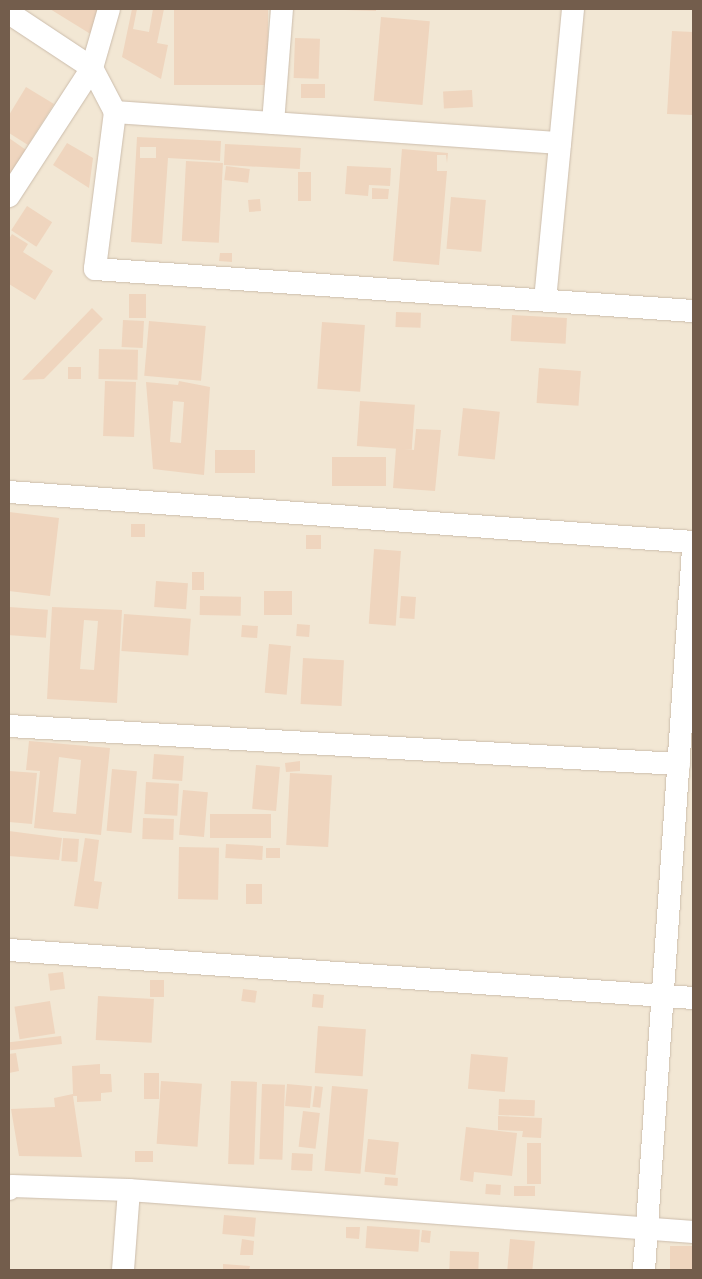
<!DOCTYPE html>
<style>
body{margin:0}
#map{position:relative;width:702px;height:1279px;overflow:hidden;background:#fbf4e5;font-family:Helvetica,sans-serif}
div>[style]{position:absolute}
.residential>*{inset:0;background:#f2e7d4;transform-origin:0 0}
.building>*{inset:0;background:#efd5be;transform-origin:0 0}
.roads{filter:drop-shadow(0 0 1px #ccbdac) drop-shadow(0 0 1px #ccbdac)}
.minor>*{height:22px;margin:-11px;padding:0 11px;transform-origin:11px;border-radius:11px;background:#fff}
span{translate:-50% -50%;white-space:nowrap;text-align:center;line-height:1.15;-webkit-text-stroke:4px #fef8eb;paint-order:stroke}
.frame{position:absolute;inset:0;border:10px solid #735d4c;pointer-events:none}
</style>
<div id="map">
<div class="residential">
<i style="left:9px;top:9px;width:684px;height:1261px"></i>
</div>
<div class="building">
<i style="clip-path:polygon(50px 9px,106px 9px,97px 38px)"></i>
<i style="clip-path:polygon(132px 9px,137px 9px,133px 29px,149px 32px,153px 9px,164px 9px,157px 43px,168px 45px,161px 79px,122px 57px)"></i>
<i style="left:174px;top:9px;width:94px;height:76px"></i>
<i style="clip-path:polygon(345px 9px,376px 9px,376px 11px,345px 10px)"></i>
<i style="left:381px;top:17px;width:49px;height:84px;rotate:5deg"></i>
<i style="clip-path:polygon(672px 31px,693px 32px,693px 115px,667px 114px)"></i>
<i style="left:295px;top:38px;width:25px;height:40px;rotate:2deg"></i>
<i style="left:301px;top:84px;width:24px;height:14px"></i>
<i style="clip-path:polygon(26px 87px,54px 104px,28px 145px,9px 133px,9px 115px)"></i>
<i style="left:472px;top:90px;width:17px;height:29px;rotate:87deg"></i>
<i style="clip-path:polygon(evenodd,137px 137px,221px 141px,220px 161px,168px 158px,162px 244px,131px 242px,137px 137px,140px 147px,156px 147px,156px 158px,140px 158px,140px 147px)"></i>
<i style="clip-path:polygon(9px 138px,26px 150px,9px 176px)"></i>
<i style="clip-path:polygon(67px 143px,93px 158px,89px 188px,53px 165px)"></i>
<i style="left:225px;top:144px;width:76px;height:21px;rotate:3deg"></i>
<i style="clip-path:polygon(402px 149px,448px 153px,447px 163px,446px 155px,437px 155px,437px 171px,447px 171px,439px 265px,393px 261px)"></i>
<i style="left:186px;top:161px;width:37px;height:80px;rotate:3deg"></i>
<i style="left:226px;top:166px;width:24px;height:14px;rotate:7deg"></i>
<i style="clip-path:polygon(347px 166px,391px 168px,390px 186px,369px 185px,368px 196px,345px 194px)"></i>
<i style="left:298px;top:172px;width:13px;height:29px"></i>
<i style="clip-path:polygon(372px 188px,389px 189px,388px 199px,372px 199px)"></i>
<i style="left:451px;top:197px;width:35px;height:52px;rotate:5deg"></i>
<i style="left:260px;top:199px;width:12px;height:12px;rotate:85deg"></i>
<i style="left:27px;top:206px;width:30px;height:29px;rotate:33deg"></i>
<i style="clip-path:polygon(12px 234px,28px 244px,23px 252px,53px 271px,35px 300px,9px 284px,9px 239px)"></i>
<i style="clip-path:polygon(220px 253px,232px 253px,232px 262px,219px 261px)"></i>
<i style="left:129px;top:294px;width:17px;height:24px"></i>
<i style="clip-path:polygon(92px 308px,103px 319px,44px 379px,22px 380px)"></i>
<i style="left:396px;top:312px;width:25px;height:15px;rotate:2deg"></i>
<i style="left:512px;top:315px;width:55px;height:26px;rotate:3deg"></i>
<i style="left:123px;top:320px;width:21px;height:27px;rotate:3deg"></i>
<i style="left:149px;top:321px;width:57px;height:55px;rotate:5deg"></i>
<i style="left:322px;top:322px;width:43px;height:67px;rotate:4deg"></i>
<i style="left:99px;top:349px;width:39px;height:30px;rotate:1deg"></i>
<i style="left:68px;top:367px;width:13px;height:12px"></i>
<i style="left:539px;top:368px;width:42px;height:35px;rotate:4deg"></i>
<i style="left:105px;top:381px;width:31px;height:55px;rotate:2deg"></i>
<i style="clip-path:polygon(evenodd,179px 381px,210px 387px,204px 475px,153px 469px,146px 382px,178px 385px,179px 381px,173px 401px,184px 402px,181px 443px,170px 442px,173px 401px)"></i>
<i style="left:360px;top:401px;width:55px;height:45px;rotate:4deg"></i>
<i style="left:463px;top:408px;width:37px;height:48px;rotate:6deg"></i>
<i style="clip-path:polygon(416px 429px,441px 430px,435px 491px,393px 488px,396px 448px,414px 450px)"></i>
<i style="left:215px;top:450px;width:40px;height:23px"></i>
<i style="left:332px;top:457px;width:54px;height:29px"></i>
<i style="clip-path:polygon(9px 512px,59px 518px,50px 596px,9px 591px)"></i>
<i style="left:131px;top:524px;width:14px;height:13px"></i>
<i style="left:306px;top:535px;width:15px;height:14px"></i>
<i style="left:374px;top:549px;width:27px;height:75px;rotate:4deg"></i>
<i style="left:192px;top:572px;width:12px;height:18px"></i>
<i style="left:156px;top:581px;width:32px;height:26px;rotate:4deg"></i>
<i style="left:264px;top:591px;width:28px;height:24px"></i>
<i style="left:200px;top:596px;width:41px;height:19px;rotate:1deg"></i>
<i style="left:401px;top:596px;width:15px;height:22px;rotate:4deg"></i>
<i style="left:9px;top:607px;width:39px;height:28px;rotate:4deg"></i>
<i style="clip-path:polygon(evenodd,52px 607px,122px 610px,117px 703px,47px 699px,52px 607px,84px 620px,98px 621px,94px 670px,80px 669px,84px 620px)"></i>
<i style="left:124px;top:614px;width:67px;height:37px;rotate:4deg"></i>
<i style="left:297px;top:624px;width:13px;height:12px;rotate:4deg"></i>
<i style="left:242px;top:625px;width:16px;height:12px;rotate:4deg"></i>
<i style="left:269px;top:644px;width:22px;height:49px;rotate:5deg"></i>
<i style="left:303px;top:658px;width:41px;height:46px;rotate:3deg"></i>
<i style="clip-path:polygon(evenodd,29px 741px,110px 748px,101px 835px,34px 828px,40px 771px,26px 770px,29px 741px,59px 757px,81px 760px,76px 814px,53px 812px,59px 757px)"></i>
<i style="left:154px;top:754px;width:30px;height:25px;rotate:4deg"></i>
<i style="clip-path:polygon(300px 761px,300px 771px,286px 772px,285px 763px)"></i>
<i style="left:256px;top:765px;width:24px;height:44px;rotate:5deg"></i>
<i style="left:112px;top:769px;width:25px;height:62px;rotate:5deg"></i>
<i style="clip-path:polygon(9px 771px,37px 773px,32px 824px,9px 822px)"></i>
<i style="left:290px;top:773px;width:42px;height:72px;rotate:3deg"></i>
<i style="left:146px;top:782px;width:33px;height:32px;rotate:3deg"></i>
<i style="left:183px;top:790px;width:25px;height:45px;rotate:5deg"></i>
<i style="left:210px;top:814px;width:61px;height:24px"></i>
<i style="left:143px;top:818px;width:31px;height:21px;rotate:2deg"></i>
<i style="clip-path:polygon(9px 831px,62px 838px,59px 860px,9px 856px)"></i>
<i style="left:63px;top:838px;width:16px;height:23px;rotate:4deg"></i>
<i style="clip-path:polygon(85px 838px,99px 840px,94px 881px,102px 882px,98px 909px,74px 906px)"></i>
<i style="left:226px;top:844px;width:37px;height:14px;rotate:3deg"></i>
<i style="left:179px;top:847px;width:40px;height:52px;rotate:1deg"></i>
<i style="left:266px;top:848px;width:14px;height:10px"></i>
<i style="left:246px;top:884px;width:16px;height:20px"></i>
<i style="left:63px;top:972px;width:17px;height:15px;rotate:83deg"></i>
<i style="left:150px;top:980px;width:14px;height:17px"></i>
<i style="left:243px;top:989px;width:14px;height:12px;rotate:8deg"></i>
<i style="left:313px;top:994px;width:11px;height:13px;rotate:5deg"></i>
<i style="left:98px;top:996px;width:56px;height:44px;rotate:3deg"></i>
<i style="left:50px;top:1001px;width:33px;height:36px;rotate:81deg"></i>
<i style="left:318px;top:1026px;width:48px;height:47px;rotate:4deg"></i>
<i style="left:61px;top:1036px;width:8px;height:52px;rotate:83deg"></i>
<i style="clip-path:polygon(16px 1053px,19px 1071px,9px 1073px,9px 1054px)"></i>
<i style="left:471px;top:1054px;width:37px;height:35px;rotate:5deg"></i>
<i style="clip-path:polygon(100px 1064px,100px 1074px,111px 1074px,112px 1092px,101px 1093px,101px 1101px,77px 1102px,77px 1096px,73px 1096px,82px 1157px,19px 1156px,11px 1109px,55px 1107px,54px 1098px,73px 1094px,72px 1066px)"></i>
<i style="left:144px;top:1073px;width:15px;height:26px"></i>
<i style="left:161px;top:1081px;width:41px;height:63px;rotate:4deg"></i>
<i style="left:231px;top:1081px;width:26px;height:83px;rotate:2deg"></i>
<i style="left:262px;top:1084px;width:23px;height:75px;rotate:2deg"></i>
<i style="left:287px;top:1084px;width:25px;height:22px;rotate:5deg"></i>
<i style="left:315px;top:1086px;width:8px;height:21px;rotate:7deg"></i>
<i style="left:332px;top:1086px;width:36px;height:85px;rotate:5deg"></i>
<i style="left:499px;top:1099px;width:36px;height:16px;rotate:2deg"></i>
<i style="left:303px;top:1111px;width:17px;height:36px;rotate:7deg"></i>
<i style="clip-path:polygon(498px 1116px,542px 1118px,541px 1138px,522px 1137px,523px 1131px,498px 1130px)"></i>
<i style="clip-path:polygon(466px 1127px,517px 1133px,512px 1176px,474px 1172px,473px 1182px,460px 1180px)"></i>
<i style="left:368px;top:1139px;width:31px;height:33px;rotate:6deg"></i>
<i style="left:527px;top:1143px;width:14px;height:41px"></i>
<i style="left:135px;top:1151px;width:18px;height:11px"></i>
<i style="left:292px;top:1153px;width:21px;height:17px;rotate:3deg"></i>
<i style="left:385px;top:1177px;width:13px;height:8px;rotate:4deg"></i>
<i style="left:486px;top:1184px;width:15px;height:10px;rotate:4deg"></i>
<i style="left:535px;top:1186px;width:10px;height:21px;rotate:90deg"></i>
<i style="left:224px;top:1215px;width:32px;height:19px;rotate:5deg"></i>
<i style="left:367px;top:1226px;width:53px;height:22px;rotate:4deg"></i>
<i style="clip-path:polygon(346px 1227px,360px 1227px,359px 1239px,346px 1238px)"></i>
<i style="left:422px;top:1230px;width:9px;height:12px;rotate:6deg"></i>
<i style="clip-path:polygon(242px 1239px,254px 1241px,253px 1255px,240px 1255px)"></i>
<i style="left:510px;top:1239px;width:25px;height:31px;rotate:5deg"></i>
<i style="left:670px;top:1246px;width:23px;height:24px"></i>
<i style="left:450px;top:1251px;width:29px;height:19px;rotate:2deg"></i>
<i style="clip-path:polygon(223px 1264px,250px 1266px,249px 1270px,223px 1270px)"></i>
</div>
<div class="roads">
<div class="minor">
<i style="left:109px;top:9px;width:61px;rotate:106.1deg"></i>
<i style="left:92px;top:68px;width:50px;rotate:62.4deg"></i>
<i style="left:115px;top:112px;width:158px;rotate:97.3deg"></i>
<i style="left:95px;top:269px;width:599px;rotate:4.02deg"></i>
<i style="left:9px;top:13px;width:100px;rotate:33.5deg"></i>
<i style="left:92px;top:68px;width:153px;rotate:123deg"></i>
<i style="left:115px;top:112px;width:446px;rotate:4deg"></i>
<i style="left:273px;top:123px;width:114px;rotate:-85.5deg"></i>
<i style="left:545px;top:300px;width:292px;rotate:-84.5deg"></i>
<i style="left:9px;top:492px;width:686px;rotate:4.18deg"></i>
<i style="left:9px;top:726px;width:671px;rotate:3.25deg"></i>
<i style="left:9px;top:950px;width:686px;rotate:4.01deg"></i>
<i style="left:9px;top:1189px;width:4px;rotate:-45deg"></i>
<i style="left:12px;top:1186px;width:117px;rotate:2deg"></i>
<i style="left:129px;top:1190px;width:566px;rotate:4.26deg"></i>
<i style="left:123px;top:1270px;width:80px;rotate:-85.7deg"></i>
<i style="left:644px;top:1270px;width:722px;rotate:-86.11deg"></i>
</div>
</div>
<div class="frame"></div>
</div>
